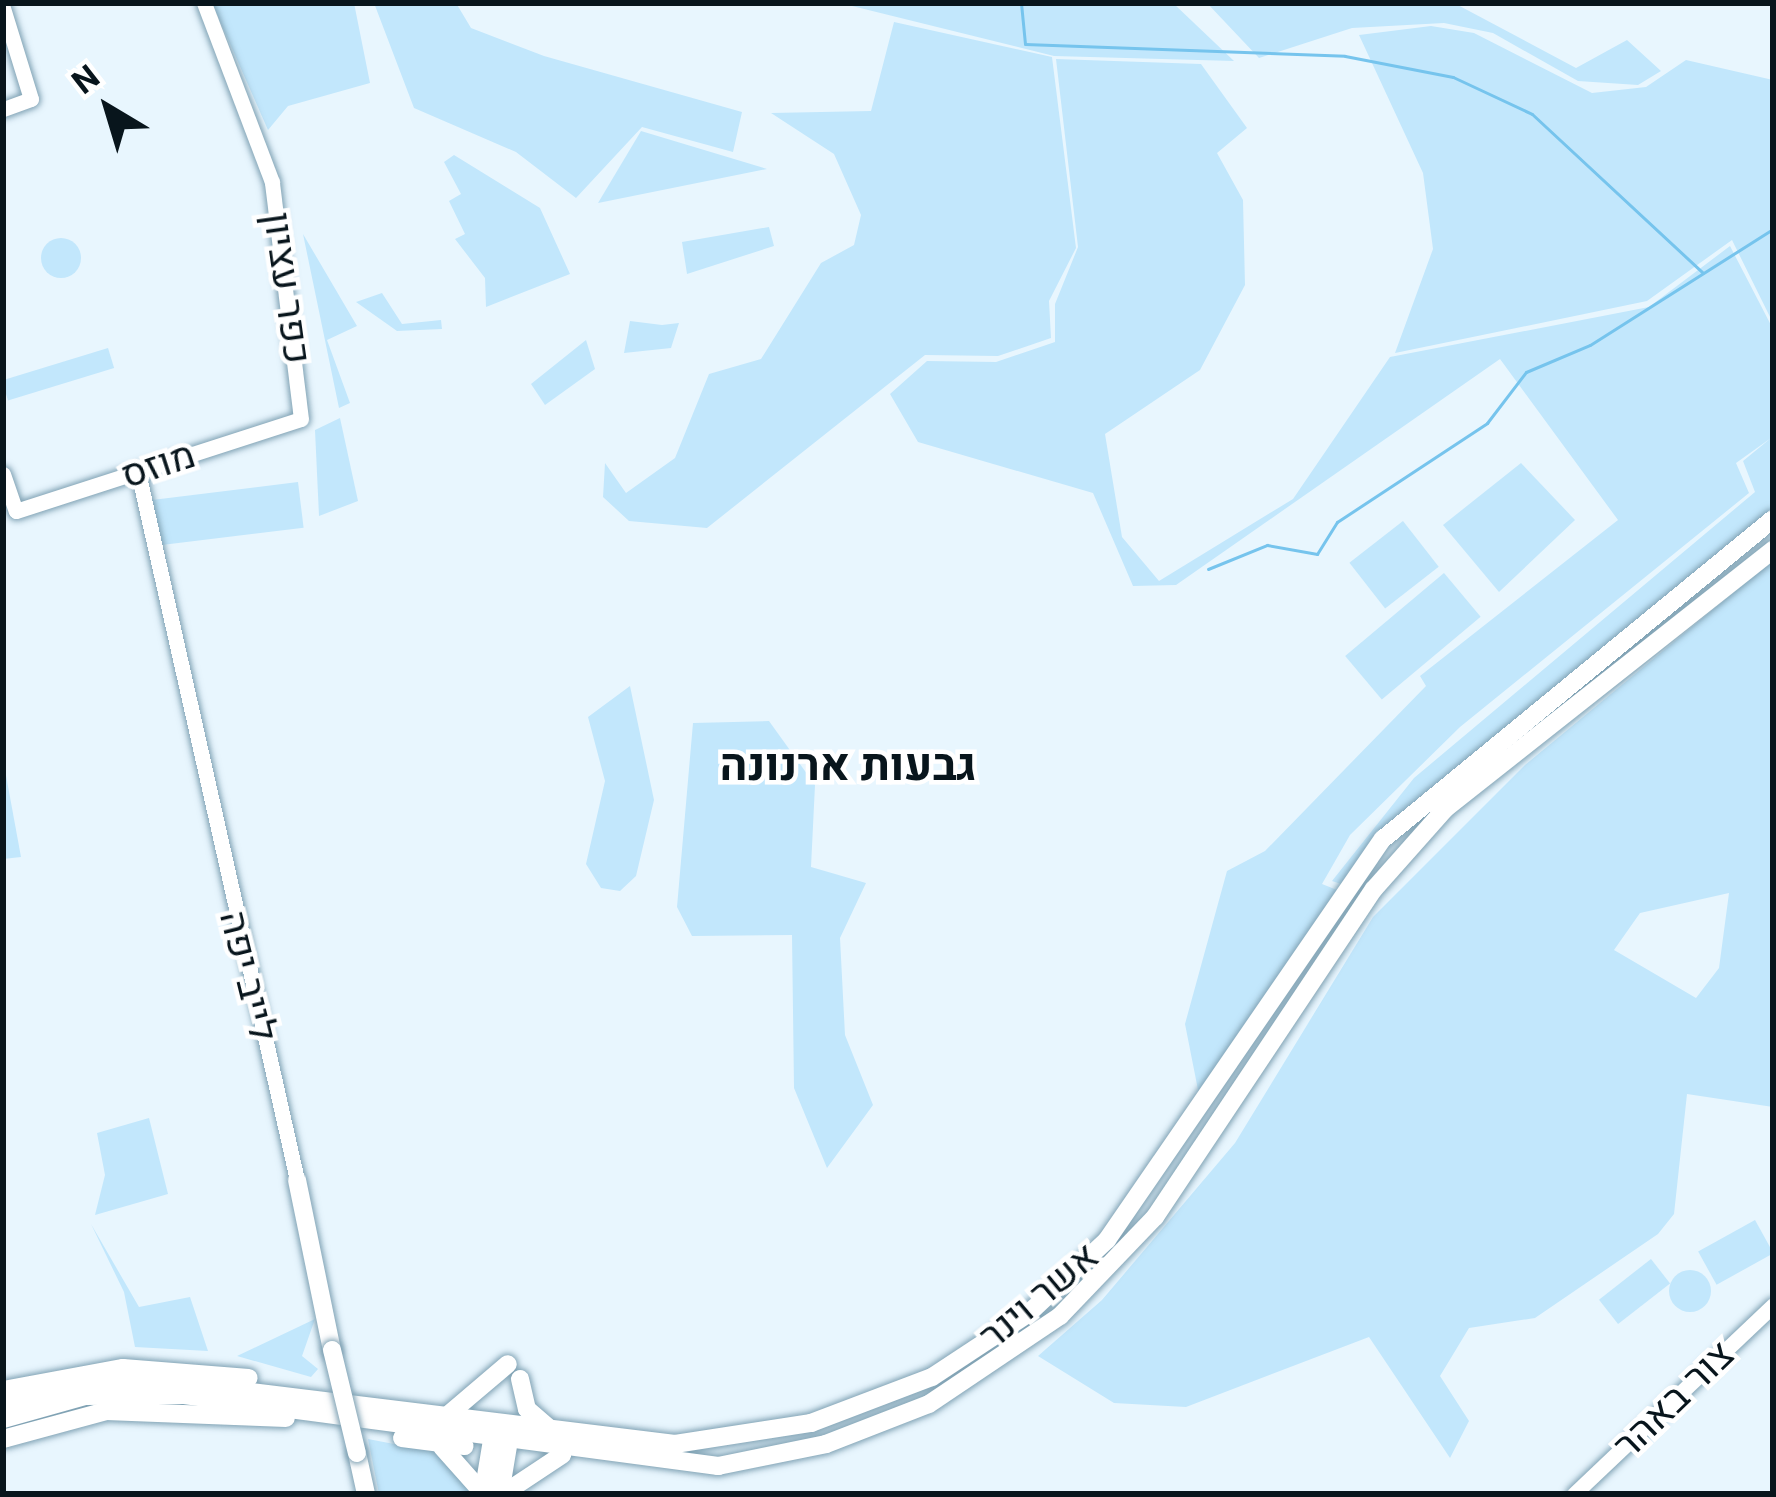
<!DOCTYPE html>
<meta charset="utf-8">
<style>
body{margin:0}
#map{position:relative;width:1776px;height:1497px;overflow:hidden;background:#e8f6fe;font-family:Roboto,Heebo,sans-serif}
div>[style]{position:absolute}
.green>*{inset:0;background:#c2e7fc;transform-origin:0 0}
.round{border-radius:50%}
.stream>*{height:3px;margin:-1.5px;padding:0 1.5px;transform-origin:1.5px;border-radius:1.5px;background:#76c4ed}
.roads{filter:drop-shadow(0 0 3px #80a2b4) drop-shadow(0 0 3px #80a2b4)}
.minor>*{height:15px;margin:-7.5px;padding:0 7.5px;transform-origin:7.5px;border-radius:7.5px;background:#fff}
.major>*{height:18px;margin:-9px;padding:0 9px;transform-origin:9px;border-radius:9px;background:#fff}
.bridges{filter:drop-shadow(0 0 3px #80a2b4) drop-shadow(0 0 3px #80a2b4)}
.major-bridge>*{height:18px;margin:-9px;padding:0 9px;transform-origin:9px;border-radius:9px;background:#fff}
span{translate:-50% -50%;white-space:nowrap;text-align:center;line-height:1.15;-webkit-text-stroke:9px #fff;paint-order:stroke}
.street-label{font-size:39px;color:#08151c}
.quarter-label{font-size:45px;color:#08151c;font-weight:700}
.frame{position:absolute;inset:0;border:6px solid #08151c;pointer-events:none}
.north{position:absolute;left:48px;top:48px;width:120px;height:120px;-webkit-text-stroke:9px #fff;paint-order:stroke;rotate:322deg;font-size:33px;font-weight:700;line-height:48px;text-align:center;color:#08151c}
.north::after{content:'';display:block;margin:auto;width:42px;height:54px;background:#08151c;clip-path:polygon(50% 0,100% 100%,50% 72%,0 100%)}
</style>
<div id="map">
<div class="green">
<i style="clip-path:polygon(212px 3px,354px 3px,370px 83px,288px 106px,268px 130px)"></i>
<i style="clip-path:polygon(374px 3px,456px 3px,471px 28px,544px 56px,742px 112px,733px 152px,642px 127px,576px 198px,516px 152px,414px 108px)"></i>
<i style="clip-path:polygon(840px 3px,1173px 3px,1234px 61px,1054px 56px)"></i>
<i style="clip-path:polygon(1207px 3px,1454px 3px,1576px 68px,1627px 40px,1661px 71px,1638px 85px,1578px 81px,1493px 33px,1444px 23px,1352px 28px,1259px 58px)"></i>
<i style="clip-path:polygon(894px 22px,1052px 57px,1076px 248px,1049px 301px,1051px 338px,998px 356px,925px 355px,707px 528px,629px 521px,603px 497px,605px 463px,626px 493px,675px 458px,709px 374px,761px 359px,821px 263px,854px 245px,861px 215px,834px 154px,771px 113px,871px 111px)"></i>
<i style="clip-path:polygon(1431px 26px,1474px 33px,1592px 93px,1646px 87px,1686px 60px,1773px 80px,1773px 323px,1732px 240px,1647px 301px,1395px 353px,1433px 249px,1423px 173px,1359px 35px)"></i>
<i style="clip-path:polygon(1056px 59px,1201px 64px,1247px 128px,1217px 153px,1243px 200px,1245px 285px,1200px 370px,1105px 434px,1122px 537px,1159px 581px,1293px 499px,1390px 357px,1649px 307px,1730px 246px,1773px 329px,1773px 508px,1428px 791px,1341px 884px,1332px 881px,1414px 778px,1755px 492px,1743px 461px,1771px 438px,1736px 463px,1749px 493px,1460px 727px,1350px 835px,1322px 884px,1337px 890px,1200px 1100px,1185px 1024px,1227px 871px,1265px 851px,1426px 686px,1420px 676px,1618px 520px,1500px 359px,1176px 585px,1133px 586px,1093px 493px,918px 442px,890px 394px,927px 361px,996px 362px,1055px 342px,1055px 304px,1078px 247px)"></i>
<i style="clip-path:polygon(641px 131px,767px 169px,598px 203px)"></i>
<i style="clip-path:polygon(454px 155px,540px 208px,570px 274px,486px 307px,485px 278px,455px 239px,465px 234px,449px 201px,461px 194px,444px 162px)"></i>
<i style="clip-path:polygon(769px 227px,774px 246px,687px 274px,682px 242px)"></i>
<i style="clip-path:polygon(303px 234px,357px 326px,327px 340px,350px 403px,339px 408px)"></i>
<i class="round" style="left:41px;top:238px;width:40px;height:40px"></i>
<i style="clip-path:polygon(382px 293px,402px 324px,441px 320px,442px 329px,397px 331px,356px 302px)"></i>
<i style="clip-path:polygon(630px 321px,662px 325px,679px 323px,671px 348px,624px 353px)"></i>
<i style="clip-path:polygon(586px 340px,595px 369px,545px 405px,531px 384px)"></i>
<i style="left:108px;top:348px;width:21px;height:111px;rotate:73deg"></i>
<i style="clip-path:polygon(340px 418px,358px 501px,319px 516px,315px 430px)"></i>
<i style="clip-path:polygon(1521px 463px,1575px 520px,1499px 592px,1443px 525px)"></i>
<i style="left:298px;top:482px;width:46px;height:147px;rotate:83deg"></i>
<i style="left:1403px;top:521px;width:58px;height:68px;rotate:52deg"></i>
<i style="clip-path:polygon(evenodd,1773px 560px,1773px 1107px,1687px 1094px,1674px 1214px,1658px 1234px,1535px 1318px,1469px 1328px,1440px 1376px,1469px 1421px,1450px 1458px,1369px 1337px,1186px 1407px,1114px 1403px,1038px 1356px,1102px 1300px,1235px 1143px,1373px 917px,1525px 765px,1773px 560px,1729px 893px,1719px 968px,1696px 998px,1614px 950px,1640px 913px,1729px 893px)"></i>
<i style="left:1444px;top:573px;width:57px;height:129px;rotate:50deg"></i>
<i style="clip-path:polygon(630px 686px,654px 800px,636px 876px,620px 891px,601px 888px,586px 864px,605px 781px,588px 717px)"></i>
<i style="clip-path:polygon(769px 721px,815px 785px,811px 867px,866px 883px,840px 938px,845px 1035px,873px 1105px,827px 1168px,794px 1088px,792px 935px,692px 936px,677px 907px,693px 723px)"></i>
<i style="clip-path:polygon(3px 759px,21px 857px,3px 859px)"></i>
<i style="clip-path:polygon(149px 1118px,168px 1194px,95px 1215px,105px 1175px,97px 1133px)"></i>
<i style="left:1755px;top:1220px;width:38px;height:65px;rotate:61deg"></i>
<i style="clip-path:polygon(91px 1224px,139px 1307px,190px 1297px,208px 1351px,135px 1347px,124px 1292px)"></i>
<i style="left:1651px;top:1259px;width:31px;height:66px;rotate:52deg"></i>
<i class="round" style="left:1669px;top:1270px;width:42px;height:42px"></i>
<i style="clip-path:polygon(315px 1319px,302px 1356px,318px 1369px,311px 1377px,237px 1356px)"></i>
<i style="clip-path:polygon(368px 1439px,446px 1454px,475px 1494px,379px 1494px)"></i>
</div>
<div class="stream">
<i style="left:1021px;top:3px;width:41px;rotate:84.4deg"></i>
<i style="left:1025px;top:44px;width:320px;rotate:2.1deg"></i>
<i style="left:1345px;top:56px;width:110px;rotate:11deg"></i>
<i style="left:1453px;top:77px;width:87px;rotate:25.1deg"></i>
<i style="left:1532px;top:114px;width:233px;rotate:42.9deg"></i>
<i style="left:1208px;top:569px;width:64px;rotate:-22.1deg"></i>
<i style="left:1267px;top:545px;width:51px;rotate:10.2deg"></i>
<i style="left:1317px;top:554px;width:38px;rotate:-58deg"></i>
<i style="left:1337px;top:522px;width:180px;rotate:-33.4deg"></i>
<i style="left:1487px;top:423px;width:64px;rotate:-52.6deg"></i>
<i style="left:1526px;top:372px;width:69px;rotate:-22.9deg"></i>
<i style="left:1590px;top:345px;width:217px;rotate:-32.4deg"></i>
</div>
<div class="roads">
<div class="minor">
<i style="left:3px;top:8px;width:95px;rotate:72.9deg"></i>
<i style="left:31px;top:99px;width:30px;rotate:160deg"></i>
<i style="left:138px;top:472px;width:726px;rotate:77.34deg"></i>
<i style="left:3px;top:474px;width:39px;rotate:71deg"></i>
<i style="left:16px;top:511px;width:299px;rotate:-17.9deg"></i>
<i style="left:301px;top:419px;width:239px;rotate:-97deg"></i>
<i style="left:272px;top:182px;width:191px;rotate:-110.8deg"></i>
<i style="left:1574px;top:1494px;width:274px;rotate:-43.5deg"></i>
</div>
<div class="major">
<i style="left:297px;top:1180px;width:174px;rotate:78.4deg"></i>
<i style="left:520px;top:1379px;width:31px;rotate:77deg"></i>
<i style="left:527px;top:1409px;width:33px;rotate:41deg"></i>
<i style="left:3px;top:1390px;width:122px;rotate:-10.4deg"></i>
<i style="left:123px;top:1368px;width:126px;rotate:4.5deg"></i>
<i style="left:3px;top:1404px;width:152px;rotate:-9.1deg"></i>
<i style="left:153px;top:1380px;width:526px;rotate:6.99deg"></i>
<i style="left:675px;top:1444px;width:138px;rotate:-8.8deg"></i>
<i style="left:811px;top:1423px;width:129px;rotate:-20.8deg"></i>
<i style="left:932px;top:1377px;width:116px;rotate:-33.4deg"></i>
<i style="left:1029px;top:1313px;width:107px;rotate:-43.1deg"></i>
<i style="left:1107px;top:1240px;width:487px;rotate:-55.5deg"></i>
<i style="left:1383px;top:839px;width:504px;rotate:-39.37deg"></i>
<i style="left:449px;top:1414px;width:77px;rotate:-40.3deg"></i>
<i style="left:3px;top:1419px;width:85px;rotate:-15.7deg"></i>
<i style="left:85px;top:1396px;width:99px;rotate:-0.6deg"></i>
<i style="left:184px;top:1395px;width:539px;rotate:7.57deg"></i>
<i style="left:718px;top:1466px;width:110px;rotate:-11.5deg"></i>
<i style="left:826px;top:1444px;width:110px;rotate:-21.2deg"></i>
<i style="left:929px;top:1404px;width:158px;rotate:-33.9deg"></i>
<i style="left:1060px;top:1316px;width:137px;rotate:-46.2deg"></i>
<i style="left:1155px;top:1217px;width:394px;rotate:-56.3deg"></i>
<i style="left:1374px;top:889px;width:108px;rotate:-48.4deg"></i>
<i style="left:1446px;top:808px;width:417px;rotate:-38.3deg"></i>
<i style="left:402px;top:1438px;width:63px;rotate:7.4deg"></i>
<i style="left:3px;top:1439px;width:107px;rotate:-15.2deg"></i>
<i style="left:106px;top:1411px;width:180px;rotate:2.2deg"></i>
<i style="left:442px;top:1447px;width:60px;rotate:48.4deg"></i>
<i style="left:357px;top:1453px;width:42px;rotate:77.6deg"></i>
<i style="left:483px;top:1494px;width:61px;rotate:-80.5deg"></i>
<i style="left:500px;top:1494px;width:61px;rotate:-80.5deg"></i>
<i style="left:503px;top:1494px;width:71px;rotate:-33.5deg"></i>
</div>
</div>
<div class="bridges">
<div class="major-bridge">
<i style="left:332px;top:1350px;width:106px;rotate:76.4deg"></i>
</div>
</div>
<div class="street-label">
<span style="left:287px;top:288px;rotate:82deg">כפר עציון</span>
<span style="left:158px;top:465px;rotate:-18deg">מוזס</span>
<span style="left:248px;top:976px;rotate:76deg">לייב יפה</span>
<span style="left:1039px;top:1296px;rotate:-40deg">אשר וינר</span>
<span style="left:1674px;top:1400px;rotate:-44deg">צור באהר</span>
</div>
<div class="quarter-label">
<span style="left:848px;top:765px">גבעות ארנונה</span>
</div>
<div class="frame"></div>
<div class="north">N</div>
</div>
